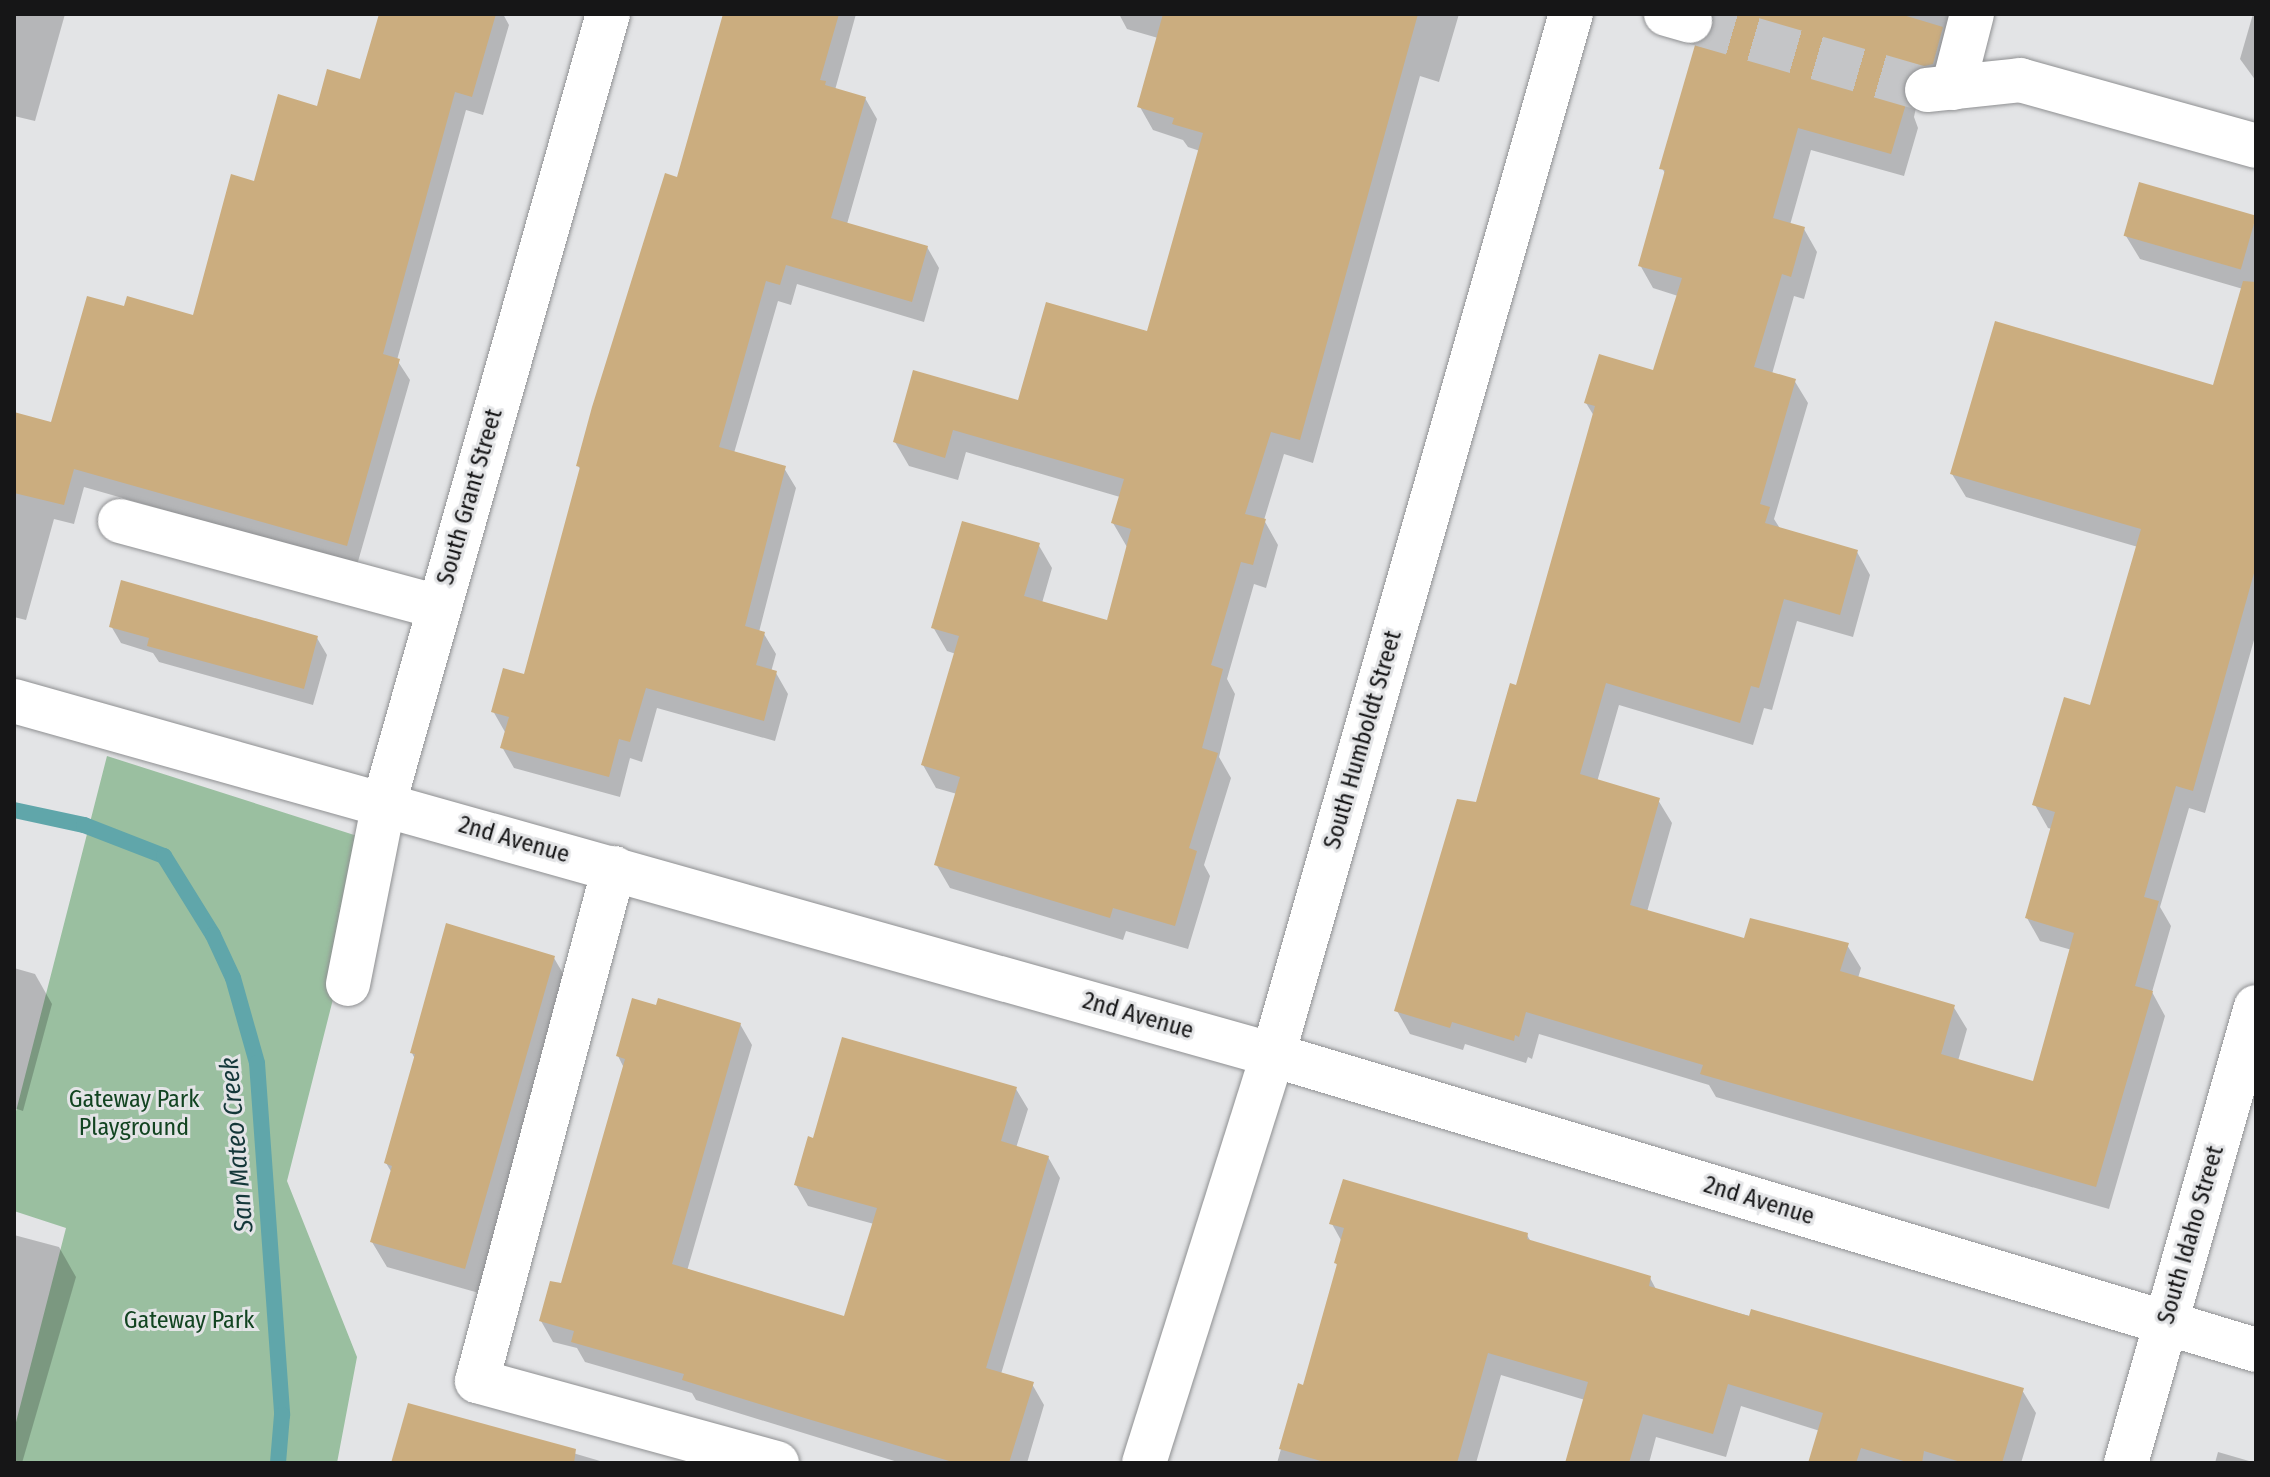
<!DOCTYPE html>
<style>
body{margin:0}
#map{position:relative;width:2270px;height:1477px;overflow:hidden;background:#e3e4e6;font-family:"Fira Sans Condensed",sans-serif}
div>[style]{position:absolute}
.green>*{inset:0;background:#9abfa0}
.shadow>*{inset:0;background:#0003}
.stream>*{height:16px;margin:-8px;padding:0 8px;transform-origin:8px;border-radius:8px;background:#60a6aa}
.building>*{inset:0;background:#cbad7f;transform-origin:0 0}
.minor-tunnel>*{height:44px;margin-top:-22px;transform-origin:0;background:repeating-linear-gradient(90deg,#c4c5c7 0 44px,transparent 0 66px)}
.roads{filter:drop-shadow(0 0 2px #8f9092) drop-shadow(0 0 2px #8f9092)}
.minor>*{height:44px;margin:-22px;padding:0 22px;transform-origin:22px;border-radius:22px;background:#fff}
span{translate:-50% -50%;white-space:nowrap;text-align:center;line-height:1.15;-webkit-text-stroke:6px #e3e4e6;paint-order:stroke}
.street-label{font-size:24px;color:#161617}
.park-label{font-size:24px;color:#124421}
.water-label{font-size:26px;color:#143739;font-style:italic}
.frame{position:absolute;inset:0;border:16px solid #161617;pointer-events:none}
</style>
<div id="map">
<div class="green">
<i style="clip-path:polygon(107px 756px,373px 841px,287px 1181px,357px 1357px,337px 1463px,14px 1463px,14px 1430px,66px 1228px,14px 1211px,14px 1119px)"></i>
</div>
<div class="shadow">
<i style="clip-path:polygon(14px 14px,65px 14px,35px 121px,14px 116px)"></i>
<i style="clip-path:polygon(381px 14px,503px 14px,509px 25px,483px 115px,466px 110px,397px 360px,410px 380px,357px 565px,84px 487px,74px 524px,54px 519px,26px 620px,14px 617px,14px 414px,52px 425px,125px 309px,195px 317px,256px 183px,319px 108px,362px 81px)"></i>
<i style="clip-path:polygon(729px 14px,856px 14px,835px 90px,865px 98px,877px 119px,847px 224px,927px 247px,939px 268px,924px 322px,797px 284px,791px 305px,778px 301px,734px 453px,784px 468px,796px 488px,759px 632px,764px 634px,776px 654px,771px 672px,776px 673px,788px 694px,775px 741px,657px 708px,642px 762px,630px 758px,620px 797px,514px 768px,502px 747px,505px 732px,493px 711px,525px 676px,581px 470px,578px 466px,678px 179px)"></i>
<i style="clip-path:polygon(1119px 14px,1459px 14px,1439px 82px,1420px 76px,1313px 463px,1284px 454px,1264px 520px,1278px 545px,1266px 588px,1254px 584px,1227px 679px,1235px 694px,1219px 757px,1231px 778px,1204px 865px,1210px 876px,1188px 949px,1126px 931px,1123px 940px,950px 888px,936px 864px,957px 794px,936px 788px,923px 765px,956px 654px,947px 651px,933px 627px,1038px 544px,1052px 568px,1042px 603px,1108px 623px,1127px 547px,1113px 523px,1120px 497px,966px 452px,958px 480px,909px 466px,895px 442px,1019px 403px,1148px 333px,1200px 151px,1188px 147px,1183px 140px,1153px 130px,1140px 107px,1158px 38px,1127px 29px)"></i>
<i style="clip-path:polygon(1709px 14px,1960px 14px,1951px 45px,1917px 103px,1914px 117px,1918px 128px,1904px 176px,1811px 150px,1790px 225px,1804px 229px,1817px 252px,1804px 299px,1794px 296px,1772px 374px,1794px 380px,1808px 403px,1774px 519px,1781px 530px,1857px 552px,1870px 575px,1853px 637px,1797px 621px,1772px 710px,1764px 708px,1753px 745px,1619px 705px,1597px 782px,1658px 800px,1672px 823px,1647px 912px,1746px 940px,1847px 945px,1861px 968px,1858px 978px,1953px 1006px,1967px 1029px,1958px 1061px,2035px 1084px,2072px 950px,2040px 941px,2027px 918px,2052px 829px,2048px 828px,2035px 805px,2092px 707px,2138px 547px,1966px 497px,1952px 474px,2215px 387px,2243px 289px,2140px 259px,2126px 236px,2256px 224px,2256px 633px,2205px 813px,2189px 808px,2160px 907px,2171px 926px,2152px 992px,2165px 1016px,2109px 1209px,1716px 1097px,1709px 1085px,1539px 1034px,1532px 1059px,1528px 1057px,1526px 1063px,1465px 1044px,1463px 1050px,1410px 1034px,1397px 1011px,1477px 804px,1517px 687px,1594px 416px,1586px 403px,1654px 373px,1678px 296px,1653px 288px,1640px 265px,1666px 175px,1662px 168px,1716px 28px)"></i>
<i style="clip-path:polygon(2253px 14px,2256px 14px,2256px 81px,2240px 59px)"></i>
<i style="clip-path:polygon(111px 626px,317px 638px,327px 655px,313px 705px,159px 662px,153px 653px,121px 643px)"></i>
<i style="clip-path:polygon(554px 958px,568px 982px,479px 1293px,387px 1267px,372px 1242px,392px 1173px,386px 1163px,415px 1059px,412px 1053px)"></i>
<i style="clip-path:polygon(14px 968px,35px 974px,52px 1004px,23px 1111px,14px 1108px)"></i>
<i style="clip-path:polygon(740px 1024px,752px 1045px,687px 1271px,845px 1319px,874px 1224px,808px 1206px,796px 1185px,815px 1140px,1016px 1089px,1028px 1109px,1016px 1148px,1048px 1157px,1060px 1178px,1001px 1374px,1032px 1384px,1044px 1405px,1027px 1463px,901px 1463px,696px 1400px,692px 1393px,585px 1362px,577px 1348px,553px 1342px,541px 1321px,562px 1286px,624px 1068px,618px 1056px)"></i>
<i style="clip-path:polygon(1332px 1224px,1527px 1235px,1531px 1242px,1650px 1278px,1657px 1291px,2022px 1390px,2036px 1413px,2021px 1463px,1810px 1463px,1820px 1431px,1741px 1406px,1726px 1457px,1656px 1437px,1649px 1463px,1567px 1463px,1585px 1400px,1501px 1375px,1476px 1463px,1277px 1463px,1299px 1386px,1305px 1388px,1338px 1267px,1336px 1263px,1342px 1242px)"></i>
<i style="clip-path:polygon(14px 1235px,59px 1247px,76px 1277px,22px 1463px,14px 1463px)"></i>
<i style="clip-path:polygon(409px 1405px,607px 1463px,393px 1463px)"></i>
<i style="clip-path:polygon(2218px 1452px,2256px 1463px,2215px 1463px)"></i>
</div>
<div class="stream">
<i style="left:14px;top:810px;width:72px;rotate:12.1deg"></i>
<i style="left:84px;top:825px;width:86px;rotate:21.2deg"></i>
<i style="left:164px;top:856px;width:93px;rotate:58.2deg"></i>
<i style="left:213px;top:935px;width:47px;rotate:65.1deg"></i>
<i style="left:233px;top:978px;width:88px;rotate:74.2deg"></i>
<i style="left:257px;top:1063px;width:353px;rotate:85.9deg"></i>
<i style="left:282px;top:1415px;width:48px;rotate:94.8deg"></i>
</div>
<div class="building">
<i style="clip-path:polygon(379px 14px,496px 14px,472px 97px,455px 92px,383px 354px,400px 359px,347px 546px,74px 469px,64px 505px,14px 493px,14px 412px,51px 422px,87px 296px,124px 306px,127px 296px,193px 315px,231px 174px,254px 181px,278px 94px,317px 106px,327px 69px,360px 79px)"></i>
<i style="clip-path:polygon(723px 14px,839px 14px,820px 80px,826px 81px,825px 85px,866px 97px,831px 218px,928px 246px,912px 302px,786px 265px,780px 285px,766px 281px,719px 447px,786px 466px,745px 626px,765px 632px,756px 665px,777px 671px,764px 721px,646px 688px,630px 742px,619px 739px,609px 777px,500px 748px,509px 717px,491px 712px,503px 668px,524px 674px,580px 467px,576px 466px,592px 407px,665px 173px,677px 177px)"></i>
<i style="clip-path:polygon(1163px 14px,1418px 14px,1300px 440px,1271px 432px,1245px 514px,1266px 519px,1253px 565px,1241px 562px,1211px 665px,1223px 669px,1202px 748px,1218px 753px,1189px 848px,1197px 851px,1175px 926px,1113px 908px,1110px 918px,934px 865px,960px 777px,921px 765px,959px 636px,931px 628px,962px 521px,1040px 543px,1024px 596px,1107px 620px,1131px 529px,1111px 523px,1124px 479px,953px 430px,945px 458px,893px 442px,913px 370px,1018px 400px,1046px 302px,1147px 331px,1203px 133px,1172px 124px,1174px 118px,1137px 107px)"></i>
<i style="clip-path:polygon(1714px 14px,1900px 14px,1943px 27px,1933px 64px,1913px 69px,1904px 81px,1902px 92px,1906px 104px,1891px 154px,1798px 128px,1773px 218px,1805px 227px,1791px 277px,1782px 274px,1754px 367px,1796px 379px,1760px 504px,1770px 507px,1765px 523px,1858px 550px,1840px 615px,1784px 599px,1759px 688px,1751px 686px,1740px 723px,1606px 683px,1580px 774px,1660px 798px,1630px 905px,1744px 938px,1750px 918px,1849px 943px,1840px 971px,1955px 1005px,1941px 1054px,2033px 1081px,2074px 933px,2025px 918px,2055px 812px,2032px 805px,2064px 697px,2090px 705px,2141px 529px,1950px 474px,1995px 321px,2213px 385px,2243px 281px,2256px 282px,2256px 566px,2193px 791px,2176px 786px,2144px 897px,2159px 901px,2135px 986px,2153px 991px,2096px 1187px,1700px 1074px,1703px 1065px,1526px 1012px,1519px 1037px,1515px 1035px,1514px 1041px,1452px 1022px,1450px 1028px,1394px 1011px,1457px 799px,1476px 802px,1510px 683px,1516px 685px,1595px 406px,1584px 403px,1599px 354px,1653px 370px,1682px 278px,1638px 266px,1665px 170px,1659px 169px,1695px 45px,1707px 40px,1714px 29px)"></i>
<i style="left:2139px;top:182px;width:122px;height:56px;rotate:16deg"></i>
<i style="clip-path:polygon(121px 580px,318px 636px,304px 689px,147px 646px,149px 638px,109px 627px)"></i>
<i style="clip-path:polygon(446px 923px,555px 956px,465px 1269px,370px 1242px,392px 1166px,384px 1163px,415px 1054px,410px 1053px)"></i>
<i style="clip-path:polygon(632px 998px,656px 1005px,658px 998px,741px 1023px,672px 1264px,844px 1316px,877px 1208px,794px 1185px,808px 1136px,813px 1138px,842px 1037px,1017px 1087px,1001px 1141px,1049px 1156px,986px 1368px,1034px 1382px,1009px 1463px,956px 1463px,808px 1419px,682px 1380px,684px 1374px,571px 1342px,574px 1331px,539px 1321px,550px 1281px,561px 1283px,625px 1059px,616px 1056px)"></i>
<i style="clip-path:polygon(1343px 1179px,1528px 1233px,1527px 1239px,1651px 1276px,1649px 1286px,1749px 1316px,1751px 1309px,2024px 1388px,2002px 1463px,1964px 1463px,1924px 1451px,1922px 1463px,1910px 1463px,1861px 1448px,1856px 1463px,1808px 1463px,1823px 1413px,1728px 1384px,1713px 1434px,1643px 1414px,1629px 1463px,1565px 1463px,1588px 1382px,1488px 1353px,1457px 1463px,1328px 1463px,1279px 1449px,1298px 1383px,1303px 1385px,1337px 1264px,1334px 1263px,1344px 1228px,1329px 1224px)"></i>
<i style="clip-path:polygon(408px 1403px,576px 1449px,574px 1463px,391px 1463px)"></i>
</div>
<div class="minor-tunnel">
<i style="left:1690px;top:21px;width:247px;rotate:16.2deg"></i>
</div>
<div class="roads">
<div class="minor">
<i style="left:1666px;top:14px;width:25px;rotate:16deg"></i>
<i style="left:1953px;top:88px;width:76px;rotate:-75.6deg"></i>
<i style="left:1927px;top:90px;width:94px;rotate:-6.1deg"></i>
<i style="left:2020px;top:80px;width:245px;rotate:15.6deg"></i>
<i style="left:120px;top:521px;width:330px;rotate:15.1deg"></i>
<i style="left:14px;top:701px;width:1308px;rotate:15.7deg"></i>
<i style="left:1273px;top:1055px;width:1026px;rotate:16.7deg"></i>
<i style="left:614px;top:868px;width:531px;rotate:104.95deg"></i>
<i style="left:477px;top:1381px;width:311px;rotate:15.3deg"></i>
<i style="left:348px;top:984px;width:185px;rotate:-78.8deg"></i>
<i style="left:384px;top:803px;width:820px;rotate:-74.15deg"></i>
<i style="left:1144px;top:1463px;width:428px;rotate:-72.5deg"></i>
<i style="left:1273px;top:1055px;width:1083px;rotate:-74.03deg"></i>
<i style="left:2126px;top:1463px;width:474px;rotate:-74.1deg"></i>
</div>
</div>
<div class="street-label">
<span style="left:470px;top:497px;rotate:-74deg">South Grant Street</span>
<span style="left:1363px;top:740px;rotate:-74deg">South Humboldt Street</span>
<span style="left:514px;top:840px;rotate:16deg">2nd Avenue</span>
<span style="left:1138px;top:1016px;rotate:16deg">2nd Avenue</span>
<span style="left:1759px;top:1201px;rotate:17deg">2nd Avenue</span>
<span style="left:2191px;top:1235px;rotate:-74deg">South Idaho Street</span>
</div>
<div class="park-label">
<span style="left:134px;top:1114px">Gateway Park<br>Playground</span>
<span style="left:189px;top:1321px">Gateway Park</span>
</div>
<div class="water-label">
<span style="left:237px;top:1145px;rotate:-95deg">San Mateo Creek</span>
</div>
<div class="frame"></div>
</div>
